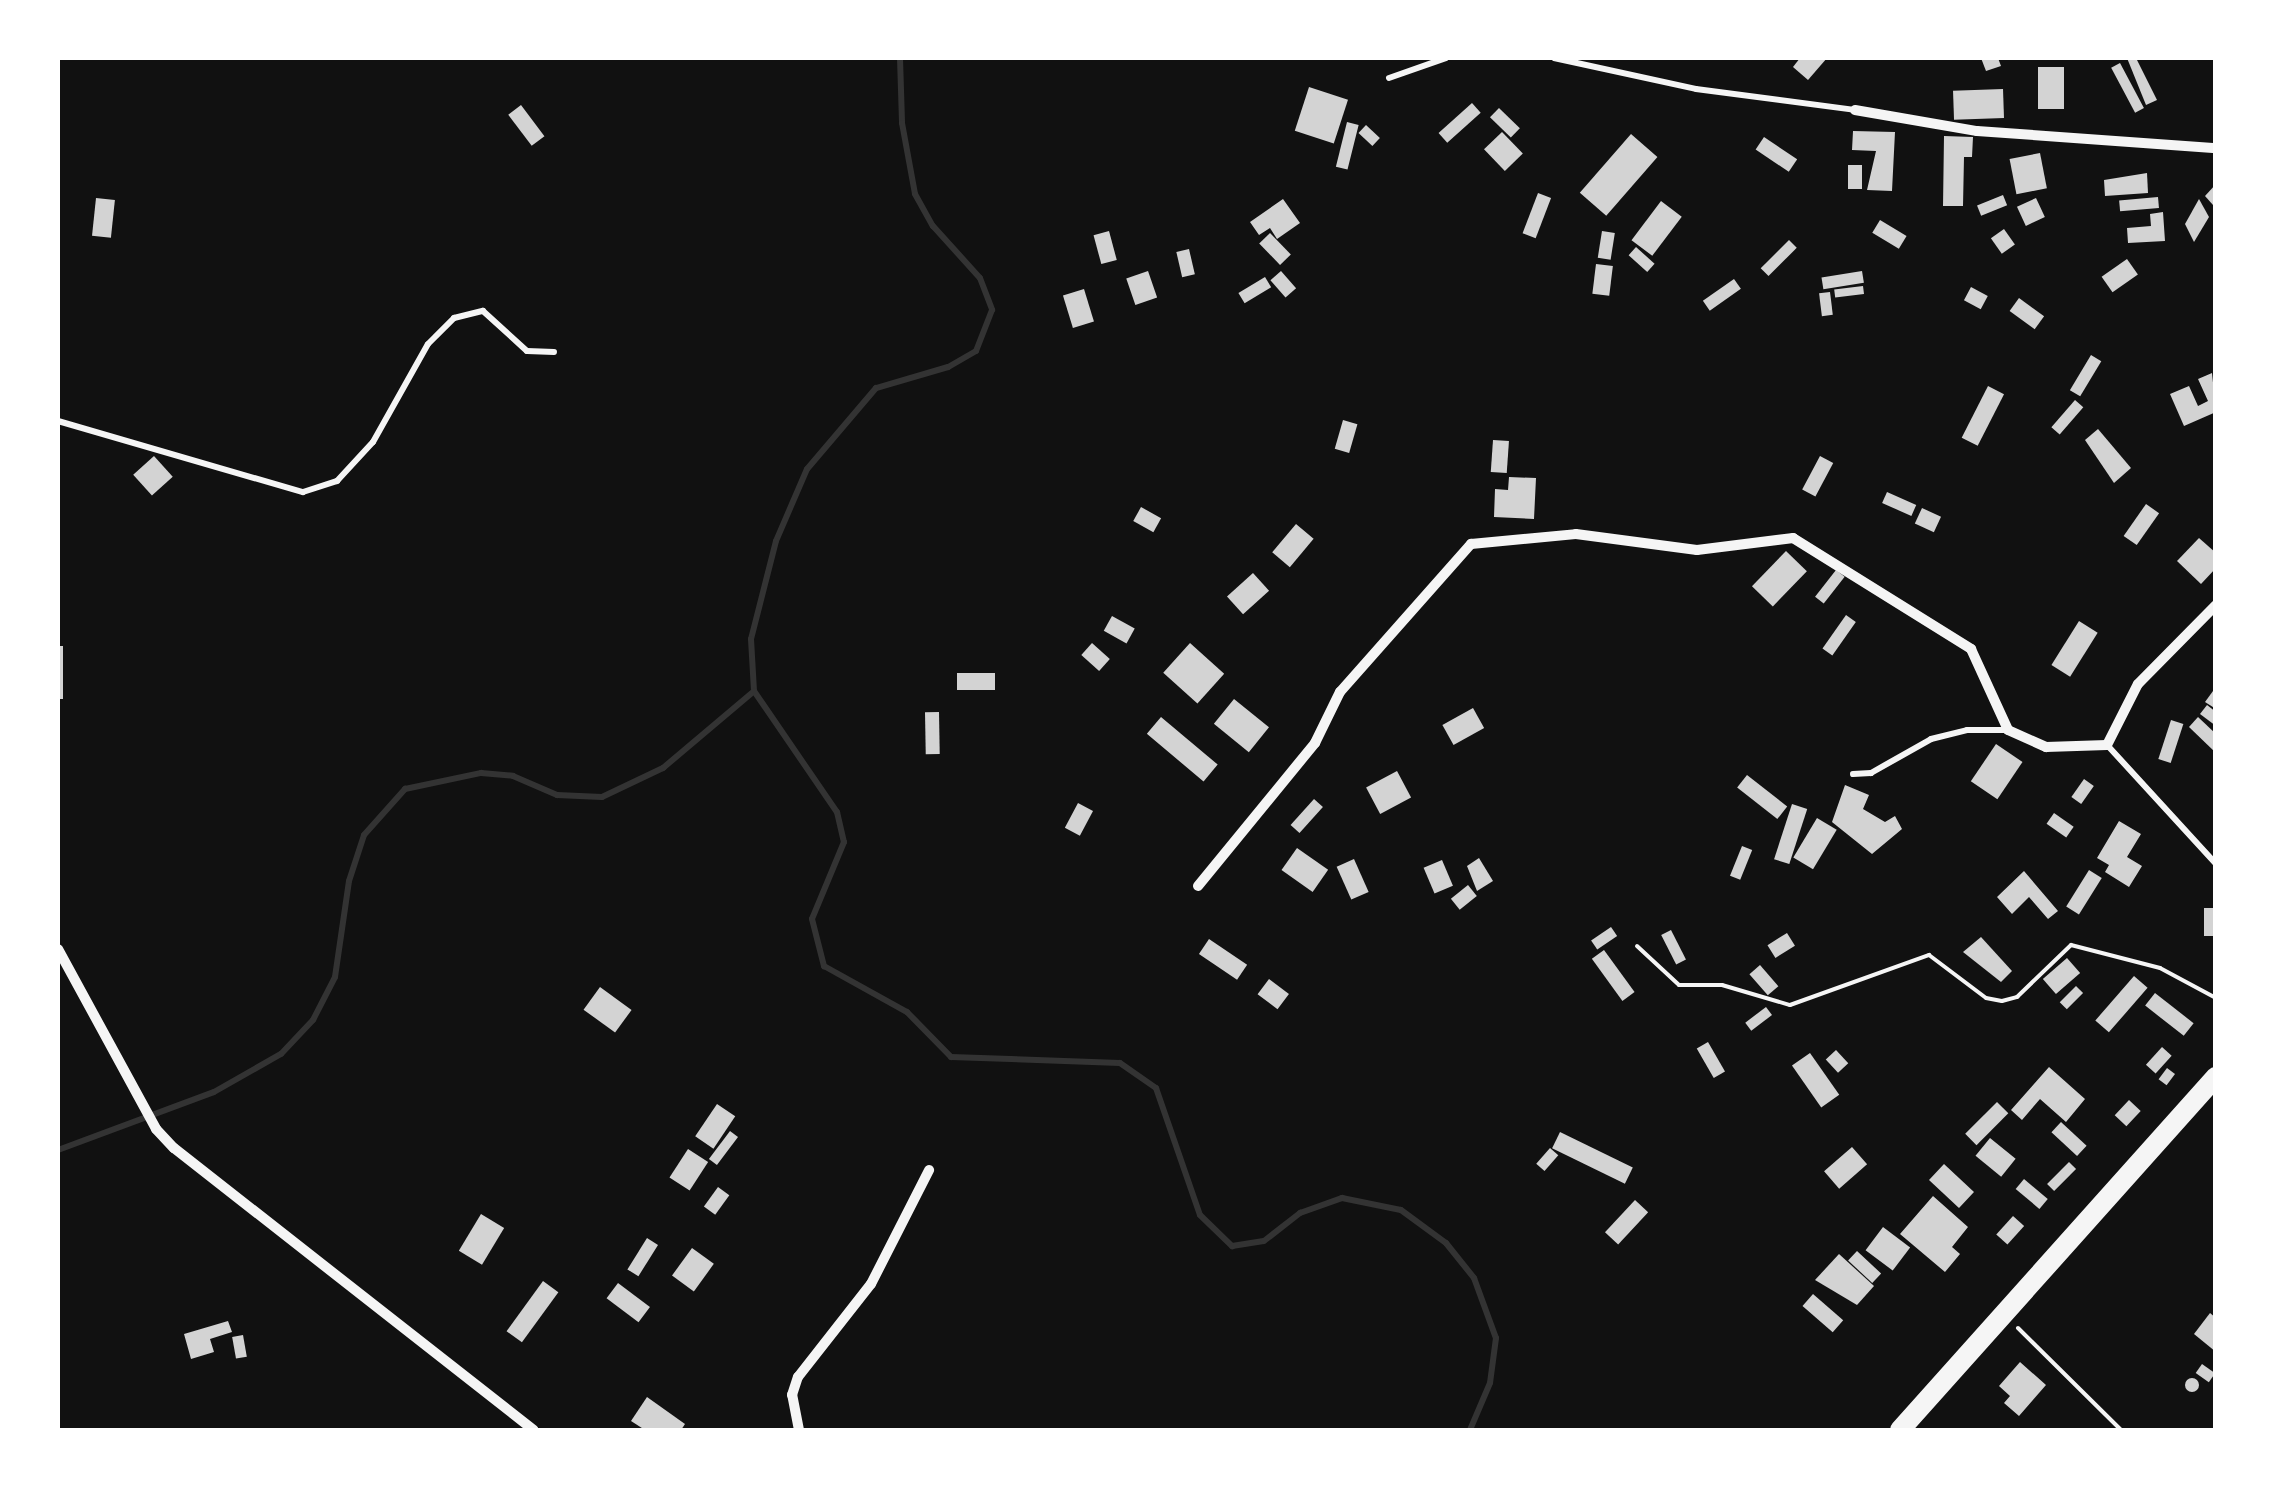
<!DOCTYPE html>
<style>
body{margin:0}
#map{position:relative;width:2273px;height:1488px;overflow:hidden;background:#111;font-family:"DejaVu Sans",sans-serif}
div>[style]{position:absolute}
.stream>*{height:6px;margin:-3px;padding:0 3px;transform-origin:3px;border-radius:3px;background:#333}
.building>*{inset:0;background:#d3d3d3;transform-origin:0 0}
.round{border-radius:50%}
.path>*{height:4px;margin:-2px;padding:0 2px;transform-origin:2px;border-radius:2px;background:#f5f5f5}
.service>*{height:6px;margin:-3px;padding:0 3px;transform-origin:3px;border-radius:3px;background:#f5f5f5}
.minor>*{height:10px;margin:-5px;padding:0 5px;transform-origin:5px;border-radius:5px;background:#f5f5f5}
.primary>*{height:20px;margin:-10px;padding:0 10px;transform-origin:10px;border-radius:10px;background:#f5f5f5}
span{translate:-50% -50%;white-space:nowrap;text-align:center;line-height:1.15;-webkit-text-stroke:8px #fff;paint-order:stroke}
.frame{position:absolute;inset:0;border:60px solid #fff;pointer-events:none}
</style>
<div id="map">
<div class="stream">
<i style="left:900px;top:58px;width:65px;rotate:88.2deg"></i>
<i style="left:902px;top:123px;width:72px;rotate:79.6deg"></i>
<i style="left:915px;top:194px;width:37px;rotate:61deg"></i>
<i style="left:933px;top:226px;width:70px;rotate:47.9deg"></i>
<i style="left:980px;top:278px;width:34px;rotate:69deg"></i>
<i style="left:992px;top:310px;width:44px;rotate:111.3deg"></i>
<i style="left:976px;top:351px;width:32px;rotate:150deg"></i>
<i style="left:948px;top:367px;width:75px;rotate:163.7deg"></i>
<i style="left:876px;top:388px;width:106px;rotate:130.4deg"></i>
<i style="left:807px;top:469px;width:78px;rotate:113.3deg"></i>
<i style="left:776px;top:541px;width:101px;rotate:104.3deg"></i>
<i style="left:751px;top:639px;width:52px;rotate:86.7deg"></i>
<i style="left:754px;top:691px;width:147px;rotate:55.6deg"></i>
<i style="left:837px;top:812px;width:31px;rotate:77deg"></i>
<i style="left:844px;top:842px;width:83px;rotate:112.6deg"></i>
<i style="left:812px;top:919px;width:49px;rotate:75.7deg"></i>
<i style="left:824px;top:966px;width:95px;rotate:29deg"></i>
<i style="left:907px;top:1012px;width:63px;rotate:45.6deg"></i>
<i style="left:951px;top:1057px;width:169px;rotate:2deg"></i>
<i style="left:1120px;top:1063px;width:44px;rotate:34.8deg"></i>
<i style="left:1156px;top:1088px;width:134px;rotate:70.9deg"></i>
<i style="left:1200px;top:1215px;width:45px;rotate:44.1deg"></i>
<i style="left:1232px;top:1246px;width:32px;rotate:-9deg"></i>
<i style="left:1264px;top:1241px;width:46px;rotate:-37.9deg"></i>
<i style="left:1300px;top:1213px;width:45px;rotate:-19.7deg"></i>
<i style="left:1342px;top:1198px;width:60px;rotate:11.5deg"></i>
<i style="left:1401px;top:1210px;width:56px;rotate:36.3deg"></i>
<i style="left:1446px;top:1243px;width:45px;rotate:51.3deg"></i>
<i style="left:1474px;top:1278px;width:64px;rotate:69.9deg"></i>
<i style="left:1496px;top:1338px;width:45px;rotate:97.6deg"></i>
<i style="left:1490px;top:1383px;width:51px;rotate:113.1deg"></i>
<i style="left:58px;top:1150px;width:166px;rotate:-20.4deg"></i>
<i style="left:214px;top:1092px;width:77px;rotate:-29.6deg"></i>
<i style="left:281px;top:1054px;width:47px;rotate:-46.7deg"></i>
<i style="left:313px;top:1020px;width:48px;rotate:-62.9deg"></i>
<i style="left:335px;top:977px;width:97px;rotate:-81.7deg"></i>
<i style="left:349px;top:881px;width:48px;rotate:-71.9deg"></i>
<i style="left:364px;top:835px;width:62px;rotate:-48.3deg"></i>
<i style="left:405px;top:789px;width:78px;rotate:-11.9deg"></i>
<i style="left:481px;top:773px;width:32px;rotate:5deg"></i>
<i style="left:513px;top:776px;width:48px;rotate:23.4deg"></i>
<i style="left:557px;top:795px;width:45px;rotate:2.5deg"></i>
<i style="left:602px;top:797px;width:68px;rotate:-25.4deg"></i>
<i style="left:663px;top:768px;width:119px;rotate:-40.2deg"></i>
</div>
<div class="building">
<i style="clip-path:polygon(1800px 58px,1827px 58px,1808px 80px,1793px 67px)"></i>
<i style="clip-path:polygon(1981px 58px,1998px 58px,2001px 66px,1986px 71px)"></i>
<i style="clip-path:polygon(2127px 58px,2136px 58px,2157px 100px,2146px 105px)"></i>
<i style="left:2120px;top:63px;width:51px;height:10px;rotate:62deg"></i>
<i style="left:2038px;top:67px;width:26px;height:42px"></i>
<i style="left:1309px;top:87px;width:41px;height:46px;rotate:18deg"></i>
<i style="left:2003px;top:89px;width:29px;height:50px;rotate:88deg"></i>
<i style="left:1472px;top:103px;width:13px;height:45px;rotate:48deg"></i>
<i style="left:521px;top:105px;width:39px;height:16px;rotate:53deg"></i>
<i style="left:1499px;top:108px;width:29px;height:13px;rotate:44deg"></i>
<i style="left:1347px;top:122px;width:12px;height:46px;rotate:14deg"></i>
<i style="left:1366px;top:125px;width:19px;height:11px;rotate:43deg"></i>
<i style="clip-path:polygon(1853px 131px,1895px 132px,1892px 191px,1867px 190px,1876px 151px,1852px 150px)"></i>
<i style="left:1502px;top:132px;width:30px;height:25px;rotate:46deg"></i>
<i style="left:1631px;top:134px;width:35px;height:78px;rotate:41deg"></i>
<i style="clip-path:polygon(1944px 136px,1973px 137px,1972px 157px,1964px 157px,1963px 206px,1943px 206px)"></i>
<i style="left:1764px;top:137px;width:40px;height:15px;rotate:34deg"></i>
<i style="left:2040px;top:153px;width:36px;height:31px;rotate:79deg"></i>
<i style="left:1848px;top:165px;width:14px;height:24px"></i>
<i style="clip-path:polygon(2147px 173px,2148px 193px,2105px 196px,2104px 180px)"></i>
<i style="clip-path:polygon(2216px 184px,2216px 202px,2213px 205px,2205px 196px)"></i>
<i style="left:1538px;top:193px;width:14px;height:43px;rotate:21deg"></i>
<i style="left:2003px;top:195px;width:11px;height:28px;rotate:68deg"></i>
<i style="left:2158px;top:197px;width:11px;height:39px;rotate:85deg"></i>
<i style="left:96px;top:198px;width:19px;height:38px;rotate:6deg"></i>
<i style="left:2036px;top:198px;width:21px;height:21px;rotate:65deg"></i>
<i style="clip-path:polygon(1283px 199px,1300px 223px,1277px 239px,1270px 228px,1259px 235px,1250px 222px)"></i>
<i style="clip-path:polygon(2199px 199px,2209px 217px,2194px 242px,2185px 224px)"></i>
<i style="left:1661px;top:201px;width:26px;height:49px;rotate:37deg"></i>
<i style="clip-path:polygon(2163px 212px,2165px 241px,2128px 243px,2127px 228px,2151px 226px,2150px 214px)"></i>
<i style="left:1880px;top:220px;width:31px;height:15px;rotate:31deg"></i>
<i style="left:2004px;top:229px;width:19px;height:16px;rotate:55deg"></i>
<i style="left:1109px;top:231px;width:30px;height:16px;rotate:75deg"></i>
<i style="left:1602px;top:231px;width:13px;height:27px;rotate:9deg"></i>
<i style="left:1270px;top:233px;width:30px;height:15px;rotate:46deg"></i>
<i style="left:1789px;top:240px;width:11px;height:40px;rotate:45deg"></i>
<i style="left:1636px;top:247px;width:25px;height:11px;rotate:42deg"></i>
<i style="left:1189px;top:249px;width:26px;height:13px;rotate:77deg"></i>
<i style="left:2127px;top:259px;width:19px;height:31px;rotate:55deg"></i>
<i style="left:1596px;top:264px;width:17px;height:30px;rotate:7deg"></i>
<i style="left:1148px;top:271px;width:28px;height:23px;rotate:71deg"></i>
<i style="left:1281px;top:271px;width:23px;height:14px;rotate:49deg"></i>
<i style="left:1862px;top:271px;width:12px;height:41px;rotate:81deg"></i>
<i style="left:1265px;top:277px;width:12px;height:31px;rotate:59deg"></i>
<i style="left:1734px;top:279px;width:12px;height:38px;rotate:55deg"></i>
<i style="left:1863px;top:286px;width:8px;height:29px;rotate:83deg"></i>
<i style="left:1971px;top:287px;width:19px;height:15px;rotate:28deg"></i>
<i style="left:1084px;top:289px;width:34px;height:22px;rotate:73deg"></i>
<i style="left:1830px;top:292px;width:23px;height:11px;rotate:83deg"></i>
<i style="left:2019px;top:298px;width:31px;height:16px;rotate:36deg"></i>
<i style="left:2091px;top:355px;width:12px;height:41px;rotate:31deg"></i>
<i style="clip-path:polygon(2212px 373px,2216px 412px,2184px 426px,2170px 394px,2189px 386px,2198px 406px,2208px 401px,2198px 379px)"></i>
<i style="left:1988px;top:386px;width:18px;height:58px;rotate:27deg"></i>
<i style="left:2075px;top:400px;width:11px;height:36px;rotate:41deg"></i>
<i style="left:1343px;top:420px;width:15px;height:30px;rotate:16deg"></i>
<i style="clip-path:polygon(2098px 429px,2131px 468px,2114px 483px,2085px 440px)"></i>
<i style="left:1493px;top:440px;width:16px;height:32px;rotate:4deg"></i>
<i style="left:154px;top:456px;width:28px;height:28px;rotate:48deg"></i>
<i style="left:1820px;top:456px;width:15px;height:38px;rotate:28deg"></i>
<i style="clip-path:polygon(1509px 477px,1536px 478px,1534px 519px,1494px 517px,1495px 489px,1508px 490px)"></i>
<i style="left:1887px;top:492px;width:32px;height:12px;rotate:24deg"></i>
<i style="left:2146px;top:504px;width:16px;height:39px;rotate:35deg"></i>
<i style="left:1141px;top:507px;width:23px;height:16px;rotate:29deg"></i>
<i style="left:1922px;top:508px;width:21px;height:17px;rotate:25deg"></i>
<i style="left:1296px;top:524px;width:23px;height:37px;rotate:40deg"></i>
<i style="clip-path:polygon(2199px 538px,2216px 553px,2216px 568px,2201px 584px,2177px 561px)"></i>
<i style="left:1786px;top:551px;width:29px;height:49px;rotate:44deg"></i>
<i style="left:1836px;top:570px;width:11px;height:34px;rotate:38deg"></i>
<i style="left:1253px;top:573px;width:24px;height:35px;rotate:48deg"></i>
<i style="left:1846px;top:615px;width:12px;height:41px;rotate:35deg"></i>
<i style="left:1112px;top:616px;width:26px;height:17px;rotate:29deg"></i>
<i style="left:2079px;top:621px;width:22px;height:52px;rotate:32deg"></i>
<i style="left:1092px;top:643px;width:24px;height:16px;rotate:42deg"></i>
<i style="left:1190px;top:643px;width:46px;height:40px;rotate:42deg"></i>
<i style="left:58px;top:646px;width:5px;height:53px"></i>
<i style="left:957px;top:673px;width:38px;height:17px"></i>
<i style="clip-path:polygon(2213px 691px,2216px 693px,2216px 709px,2205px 702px)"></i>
<i style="left:1234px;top:699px;width:45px;height:32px;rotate:39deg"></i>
<i style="clip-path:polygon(2207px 705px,2216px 712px,2216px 726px,2200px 714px)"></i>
<i style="left:1473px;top:708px;width:23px;height:35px;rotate:61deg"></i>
<i style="left:939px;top:712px;width:42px;height:14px;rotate:89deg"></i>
<i style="left:1161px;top:717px;width:74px;height:22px;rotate:40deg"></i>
<i style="clip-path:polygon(2198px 717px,2216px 734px,2216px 753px,2189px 727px)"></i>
<i style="left:2171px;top:720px;width:13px;height:41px;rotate:18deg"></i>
<i style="left:1996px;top:744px;width:32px;height:45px;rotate:34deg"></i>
<i style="left:1397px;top:771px;width:30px;height:35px;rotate:62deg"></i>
<i style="left:1747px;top:775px;width:51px;height:16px;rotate:38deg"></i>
<i style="left:2084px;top:779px;width:12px;height:22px;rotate:35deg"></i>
<i style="clip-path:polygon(1845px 785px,1869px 795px,1863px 809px,1885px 822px,1895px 816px,1902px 829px,1872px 854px,1832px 822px)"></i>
<i style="left:1314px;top:799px;width:12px;height:35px;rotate:42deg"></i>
<i style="left:1078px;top:803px;width:17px;height:28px;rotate:28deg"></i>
<i style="left:1792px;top:804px;width:16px;height:58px;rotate:18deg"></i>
<i style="left:2054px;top:813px;width:24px;height:13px;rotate:35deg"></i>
<i style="left:1817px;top:818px;width:23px;height:46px;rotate:31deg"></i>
<i style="clip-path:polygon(2119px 821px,2141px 834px,2127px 857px,2142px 866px,2129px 887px,2105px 872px,2109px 865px,2097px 858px)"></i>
<i style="left:1742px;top:846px;width:11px;height:32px;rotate:22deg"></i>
<i style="left:1297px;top:848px;width:38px;height:27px;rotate:35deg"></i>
<i style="clip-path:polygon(1479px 858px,1493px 881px,1477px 891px,1467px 866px)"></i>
<i style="left:1354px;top:859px;width:36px;height:19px;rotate:66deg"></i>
<i style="left:1442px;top:860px;width:28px;height:20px;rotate:67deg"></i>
<i style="left:2089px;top:870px;width:15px;height:43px;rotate:32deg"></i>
<i style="clip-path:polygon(2024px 871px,2058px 911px,2048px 919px,2029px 897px,2012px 914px,1997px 897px)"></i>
<i style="left:1468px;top:885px;width:14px;height:22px;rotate:51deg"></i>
<i style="left:2204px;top:908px;width:12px;height:28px"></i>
<i style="left:1611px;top:927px;width:11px;height:24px;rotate:56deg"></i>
<i style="left:1671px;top:930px;width:33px;height:11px;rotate:63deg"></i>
<i style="left:1787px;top:933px;width:15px;height:23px;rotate:58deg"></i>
<i style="clip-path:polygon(1981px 937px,2012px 971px,2001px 982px,1963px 952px)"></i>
<i style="left:1209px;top:939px;width:46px;height:18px;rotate:34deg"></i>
<i style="left:1604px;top:950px;width:52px;height:15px;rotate:54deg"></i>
<i style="left:2067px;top:958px;width:20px;height:32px;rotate:49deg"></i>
<i style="left:1760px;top:965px;width:28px;height:14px;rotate:49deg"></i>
<i style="left:2134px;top:976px;width:18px;height:59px;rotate:41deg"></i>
<i style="left:1269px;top:979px;width:25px;height:19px;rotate:37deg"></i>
<i style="left:2076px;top:986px;width:10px;height:23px;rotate:45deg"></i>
<i style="left:600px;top:987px;width:39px;height:28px;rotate:36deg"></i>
<i style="left:2155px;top:993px;width:49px;height:16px;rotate:38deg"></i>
<i style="left:1766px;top:1007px;width:10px;height:26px;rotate:53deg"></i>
<i style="left:1708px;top:1042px;width:34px;height:13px;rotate:60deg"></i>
<i style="left:2162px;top:1047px;width:13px;height:24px;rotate:42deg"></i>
<i style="left:1836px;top:1050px;width:18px;height:14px;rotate:47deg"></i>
<i style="left:1810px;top:1053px;width:51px;height:22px;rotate:55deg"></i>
<i style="clip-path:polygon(2049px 1067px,2085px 1099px,2066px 1122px,2040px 1099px,2022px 1120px,2011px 1110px)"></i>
<i style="left:2167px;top:1068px;width:10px;height:14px;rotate:37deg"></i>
<i style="left:2129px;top:1100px;width:16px;height:21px;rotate:43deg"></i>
<i style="left:1997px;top:1102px;width:16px;height:45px;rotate:45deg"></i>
<i style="left:717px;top:1104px;width:22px;height:39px;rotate:34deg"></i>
<i style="left:2061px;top:1122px;width:35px;height:14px;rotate:43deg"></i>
<i style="left:730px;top:1131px;width:10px;height:35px;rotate:37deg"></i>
<i style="left:1560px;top:1132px;width:81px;height:18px;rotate:26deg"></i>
<i style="left:1990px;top:1138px;width:33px;height:23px;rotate:39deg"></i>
<i style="left:1852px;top:1147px;width:23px;height:37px;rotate:49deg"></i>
<i style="left:1550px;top:1148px;width:11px;height:21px;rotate:41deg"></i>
<i style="left:688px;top:1149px;width:24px;height:34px;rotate:33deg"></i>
<i style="left:2069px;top:1162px;width:10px;height:31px;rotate:45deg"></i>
<i style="left:1944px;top:1164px;width:41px;height:22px;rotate:43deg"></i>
<i style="left:2024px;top:1179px;width:31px;height:13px;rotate:40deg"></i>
<i style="left:718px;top:1187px;width:14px;height:24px;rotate:36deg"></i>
<i style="clip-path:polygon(1933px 1196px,1968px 1227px,1952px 1247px,1960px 1254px,1945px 1272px,1900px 1234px)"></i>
<i style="left:1635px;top:1200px;width:18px;height:44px;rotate:43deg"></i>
<i style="left:481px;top:1214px;width:27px;height:43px;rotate:31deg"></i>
<i style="left:2013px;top:1216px;width:15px;height:25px;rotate:42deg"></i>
<i style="left:1883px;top:1227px;width:34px;height:29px;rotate:37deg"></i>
<i style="left:647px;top:1238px;width:13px;height:37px;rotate:32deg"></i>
<i style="left:692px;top:1248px;width:27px;height:34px;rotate:36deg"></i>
<i style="left:1857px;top:1251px;width:33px;height:13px;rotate:43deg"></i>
<i style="clip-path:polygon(1839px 1254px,1874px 1286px,1857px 1305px,1815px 1280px)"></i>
<i style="left:543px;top:1281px;width:19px;height:62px;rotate:36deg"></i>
<i style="left:618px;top:1283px;width:40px;height:19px;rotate:37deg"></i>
<i style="left:1813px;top:1294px;width:40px;height:16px;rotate:41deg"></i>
<i style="clip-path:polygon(2210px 1313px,2216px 1318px,2216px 1352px,2194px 1334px)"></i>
<i style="clip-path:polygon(228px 1321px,232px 1332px,210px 1339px,214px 1352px,191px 1359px,184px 1334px)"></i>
<i style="left:243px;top:1335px;width:22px;height:11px;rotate:80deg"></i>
<i style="clip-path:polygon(2020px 1362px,2046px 1385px,2019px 1416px,2004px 1403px,2010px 1396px,1999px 1386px)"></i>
<i style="left:2202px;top:1364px;width:16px;height:11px;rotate:35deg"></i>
<i class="round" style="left:2185px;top:1378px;width:14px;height:14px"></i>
<i style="clip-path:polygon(647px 1397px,685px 1424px,681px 1430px,645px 1430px,631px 1421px)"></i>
</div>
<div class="path">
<i style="left:1637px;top:946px;width:57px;rotate:42.9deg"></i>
<i style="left:1679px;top:985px;width:43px"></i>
<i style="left:1722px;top:985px;width:71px;rotate:16.4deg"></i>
<i style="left:1790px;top:1005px;width:148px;rotate:-19.8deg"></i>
<i style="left:1929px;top:955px;width:71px;rotate:37deg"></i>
<i style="left:1986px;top:998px;width:16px;rotate:11deg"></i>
<i style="left:2002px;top:1001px;width:16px;rotate:-15deg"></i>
<i style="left:2017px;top:997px;width:75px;rotate:-43.9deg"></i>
<i style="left:2071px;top:945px;width:92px;rotate:14.5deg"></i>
<i style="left:2160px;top:968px;width:64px;rotate:28.2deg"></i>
<i style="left:2018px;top:1328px;width:145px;rotate:44.7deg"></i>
</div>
<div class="service">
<i style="left:1554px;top:58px;width:145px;rotate:12.3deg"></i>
<i style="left:1696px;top:89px;width:160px;rotate:7.5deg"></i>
<i style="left:1389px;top:78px;width:60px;rotate:-19.3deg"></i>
<i style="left:58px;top:421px;width:255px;rotate:16.2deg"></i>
<i style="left:303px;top:492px;width:36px;rotate:-18deg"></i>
<i style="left:337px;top:481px;width:53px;rotate:-47.3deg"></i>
<i style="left:373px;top:442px;width:112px;rotate:-60.7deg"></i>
<i style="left:428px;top:344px;width:37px;rotate:-45deg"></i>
<i style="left:454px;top:318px;width:30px;rotate:-14deg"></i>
<i style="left:483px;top:311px;width:59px;rotate:42.3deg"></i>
<i style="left:527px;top:351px;width:27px;rotate:2deg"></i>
<i style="left:2108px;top:746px;width:160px;rotate:47.5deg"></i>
<i style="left:1853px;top:774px;width:18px;rotate:-3deg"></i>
<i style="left:1871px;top:773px;width:69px;rotate:-29.5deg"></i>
<i style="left:1931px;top:739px;width:37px;rotate:-14deg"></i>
<i style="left:1967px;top:730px;width:40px"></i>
</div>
<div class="minor">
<i style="left:1855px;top:110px;width:124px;rotate:9.8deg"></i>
<i style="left:1977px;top:131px;width:240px;rotate:4.1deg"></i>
<i style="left:1198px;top:886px;width:185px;rotate:-50.7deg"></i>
<i style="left:1315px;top:743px;width:57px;rotate:-63.9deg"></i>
<i style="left:1340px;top:692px;width:198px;rotate:-48.5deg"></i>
<i style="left:1471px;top:544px;width:105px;rotate:-5.4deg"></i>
<i style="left:1576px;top:534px;width:122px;rotate:7.5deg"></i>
<i style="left:1697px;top:550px;width:97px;rotate:-7.1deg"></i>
<i style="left:1793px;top:538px;width:210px;rotate:31.9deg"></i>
<i style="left:1971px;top:649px;width:89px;rotate:65.4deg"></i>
<i style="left:2008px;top:730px;width:42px;rotate:24.1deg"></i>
<i style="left:2046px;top:747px;width:61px;rotate:-1.9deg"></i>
<i style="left:2107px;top:745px;width:68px;rotate:-63.1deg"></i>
<i style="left:2138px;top:684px;width:111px;rotate:-45.4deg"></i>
<i style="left:58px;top:949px;width:205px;rotate:61.4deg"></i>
<i style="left:156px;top:1129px;width:26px;rotate:47deg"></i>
<i style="left:174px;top:1148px;width:457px;rotate:38.1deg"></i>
<i style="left:799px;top:1430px;width:36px;rotate:-101deg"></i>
<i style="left:792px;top:1395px;width:19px;rotate:-72deg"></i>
<i style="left:798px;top:1377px;width:118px;rotate:-51.9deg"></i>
<i style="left:871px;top:1284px;width:128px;rotate:-63deg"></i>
</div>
<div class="primary">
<i style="left:1900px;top:1430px;width:474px;rotate:-48.2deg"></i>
</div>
<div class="frame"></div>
</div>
